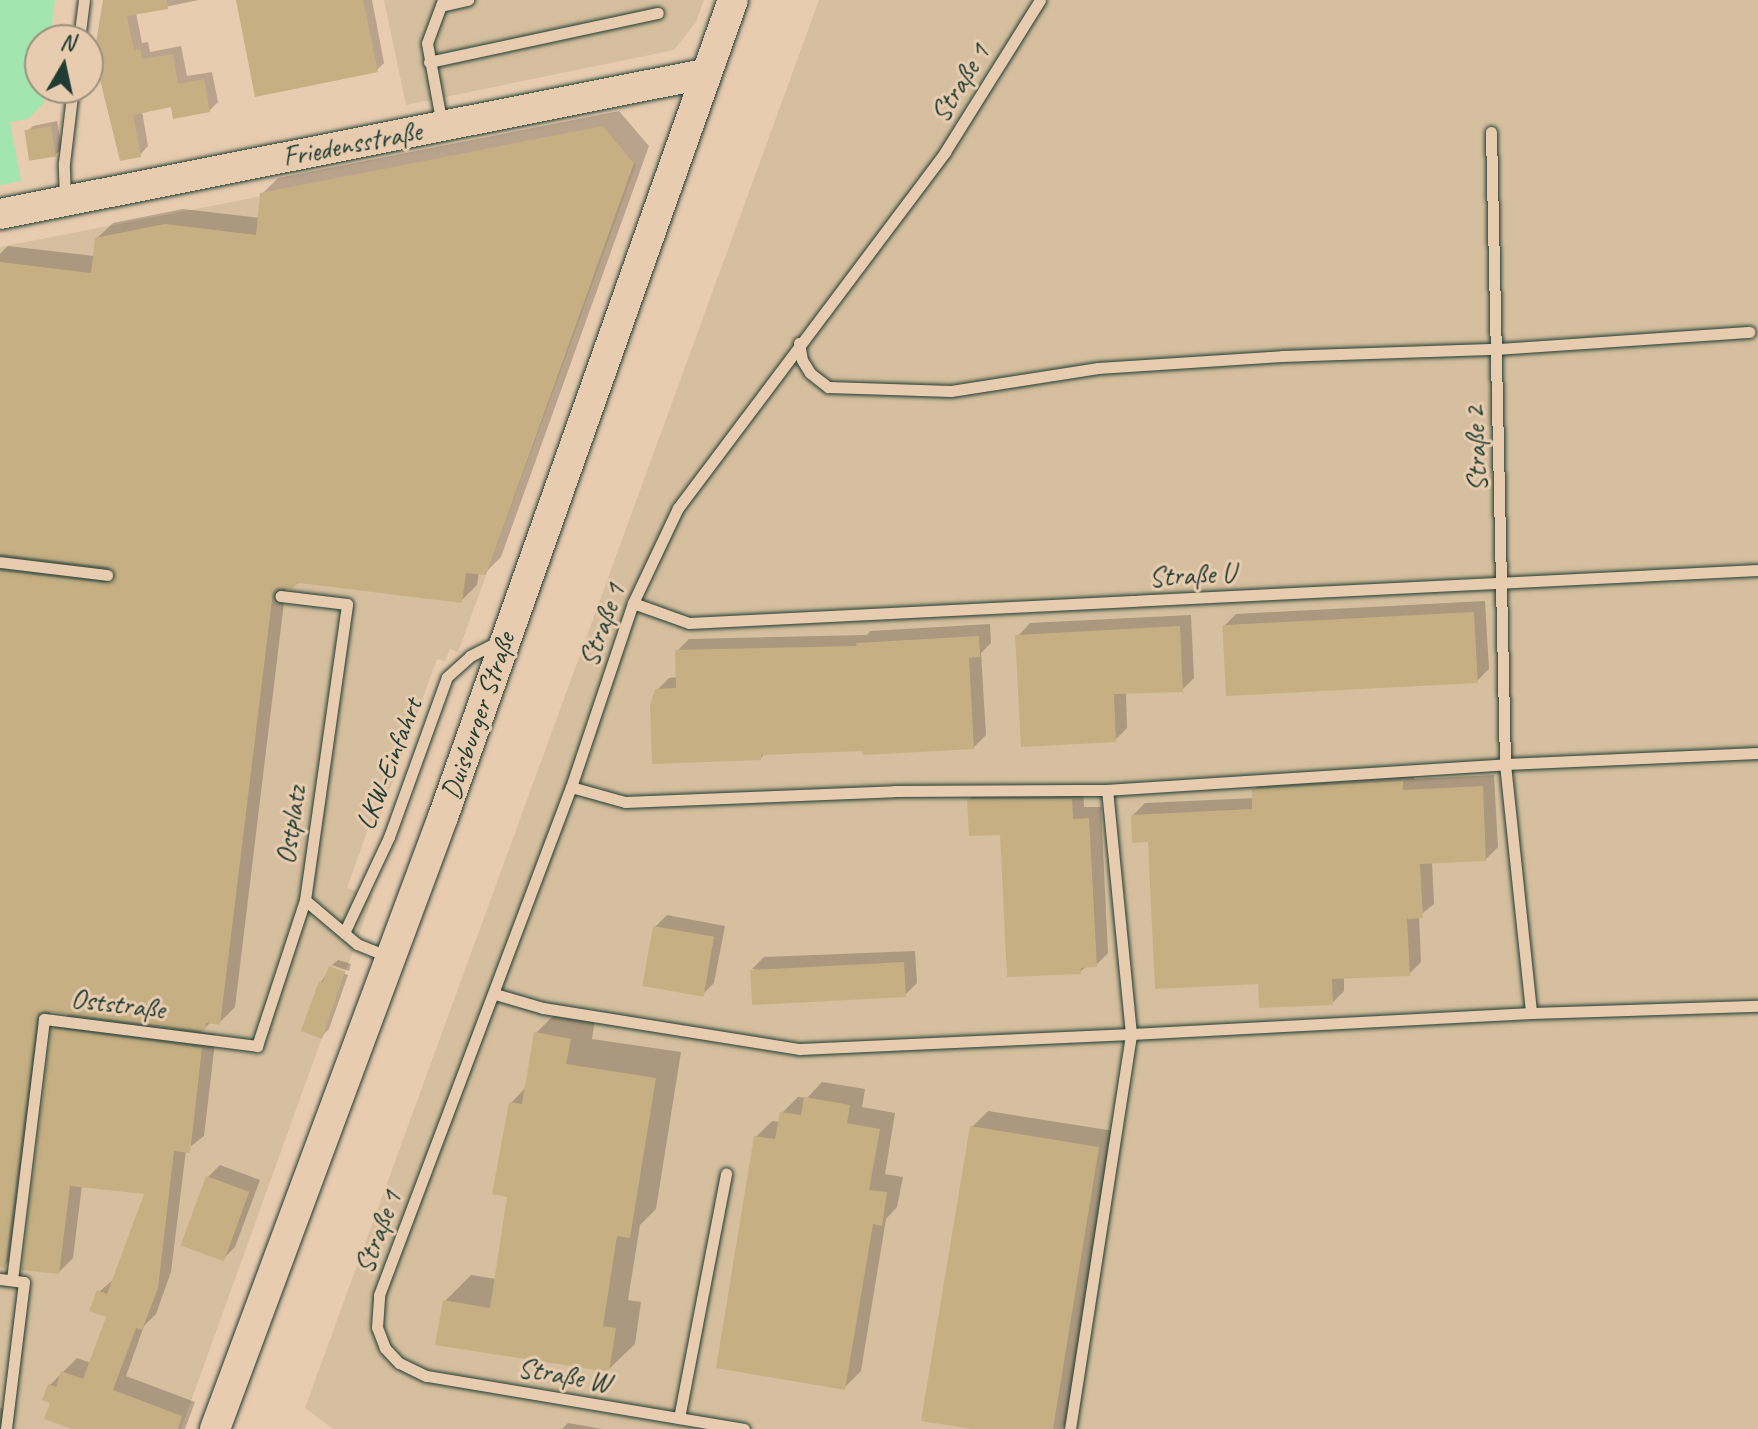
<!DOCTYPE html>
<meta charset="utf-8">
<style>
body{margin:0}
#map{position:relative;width:1758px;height:1429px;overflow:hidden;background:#e8ccaf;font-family:Caveat,sans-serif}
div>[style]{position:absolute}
.built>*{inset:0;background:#d6bf9e}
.green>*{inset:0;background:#a2e5af}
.shadow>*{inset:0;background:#0003}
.building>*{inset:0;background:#c6b083;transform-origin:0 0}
.roads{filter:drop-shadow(0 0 2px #1f3d34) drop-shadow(0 0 2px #1f3d34)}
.service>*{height:11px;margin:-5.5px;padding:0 5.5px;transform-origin:5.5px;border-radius:5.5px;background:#e8ccaf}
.secondary>*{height:30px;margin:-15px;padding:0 15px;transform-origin:15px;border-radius:15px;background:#e8ccaf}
span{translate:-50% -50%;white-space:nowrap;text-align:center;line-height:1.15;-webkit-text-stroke:6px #e8ccaf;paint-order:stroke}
.street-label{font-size:28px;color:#1f3d34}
.north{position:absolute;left:24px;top:24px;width:80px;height:80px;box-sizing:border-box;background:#e8ccaf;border:2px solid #98937e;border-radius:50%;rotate:9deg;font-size:22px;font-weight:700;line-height:32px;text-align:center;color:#1f3d34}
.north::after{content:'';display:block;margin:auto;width:28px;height:36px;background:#1f3d34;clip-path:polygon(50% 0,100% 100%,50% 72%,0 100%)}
</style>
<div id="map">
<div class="built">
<i style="clip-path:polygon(384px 0,704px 0,696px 22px,674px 50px,406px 105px)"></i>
<i style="clip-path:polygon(819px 0,1758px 0,1758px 1429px,333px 1429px,305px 1408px)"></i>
<i style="clip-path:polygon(606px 129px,636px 165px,458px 652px,450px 649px,445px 661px,437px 659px,375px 831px,368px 829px,347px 888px,373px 896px,181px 1429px,0 1429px,0 247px)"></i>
</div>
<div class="green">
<i style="clip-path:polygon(0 0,55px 0,50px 40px,40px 40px,40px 88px,45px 88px,44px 103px,28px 119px,10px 122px,21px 181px,0 185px)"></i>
</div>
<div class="shadow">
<i style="clip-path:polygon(105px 0,199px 0,136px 13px,142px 43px,148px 42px,150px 52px,181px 46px,187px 76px,212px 72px,218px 102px,209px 111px,173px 105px,142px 111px,148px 146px,140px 155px,98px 59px,101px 56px)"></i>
<i style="clip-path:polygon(238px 0,372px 0,384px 63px,377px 70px)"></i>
<i style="clip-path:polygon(619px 111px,649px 146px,501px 557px,485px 573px,479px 573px,477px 585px,461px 601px,298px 581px,286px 586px,235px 1007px,219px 1023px,211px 1022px,201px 1032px,216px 1034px,204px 1136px,186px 1150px,171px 1272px,156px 1314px,144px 1326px,126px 1376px,195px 1402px,185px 1429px,78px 1429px,52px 1402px,50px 1385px,77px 1358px,91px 1363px,108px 1316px,99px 1292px,115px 1278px,147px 1193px,82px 1185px,73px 1258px,59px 1272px,53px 1029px,71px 1012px,51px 1009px,20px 1250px,4px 1266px,0 1265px,0 254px,8px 246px,94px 256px,96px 239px,113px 223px,183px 209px,260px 218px,262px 194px,278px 178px)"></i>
<i style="clip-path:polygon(57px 121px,62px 149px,55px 155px,27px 132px,33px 126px)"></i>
<i style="clip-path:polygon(1485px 601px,1489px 669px,1477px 681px,1224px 626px,1236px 614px)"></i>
<i style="clip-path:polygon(1191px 615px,1194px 678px,1182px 690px,1126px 692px,1127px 728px,1115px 740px,1018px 636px,1030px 623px)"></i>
<i style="clip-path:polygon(990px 624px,991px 643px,981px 653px,986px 735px,974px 747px,766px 752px,761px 758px,657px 690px,669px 678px,678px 677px,677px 651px,689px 639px,867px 635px,870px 631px)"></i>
<i style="clip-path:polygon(1414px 770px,1414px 779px,1494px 775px,1498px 847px,1486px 859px,1432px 862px,1434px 904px,1419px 916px,1421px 962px,1409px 974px,1344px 977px,1344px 991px,1332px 1003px,1260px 982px,1133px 815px,1145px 803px,1254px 798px,1254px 790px,1266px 778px)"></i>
<i style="clip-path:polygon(1083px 787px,1084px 807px,1101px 807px,1108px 953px,1096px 965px,1087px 966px,1080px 972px,1002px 832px,969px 800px,981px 788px)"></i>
<i style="clip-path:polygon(667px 915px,725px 926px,714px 983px,702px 995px,655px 927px)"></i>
<i style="clip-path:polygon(915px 951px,917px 983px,905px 995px,752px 969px,764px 957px)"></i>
<i style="clip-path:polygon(338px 960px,351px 964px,349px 971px,332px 965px)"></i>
<i style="clip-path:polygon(332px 966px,332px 969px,348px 975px,329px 1029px,321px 1037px,321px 982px)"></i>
<i style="clip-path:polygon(562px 1007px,596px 1013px,592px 1039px,681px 1052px,656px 1209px,640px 1225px,628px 1300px,641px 1302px,635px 1344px,608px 1370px,445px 1301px,471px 1275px,496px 1279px,510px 1195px,511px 1103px,526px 1087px,536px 1033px)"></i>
<i style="clip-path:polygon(822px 1082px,865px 1089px,862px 1107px,895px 1113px,885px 1174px,903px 1177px,897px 1207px,886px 1219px,861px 1371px,845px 1387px,756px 1137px,772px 1121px,780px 1122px,782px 1113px,798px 1097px,807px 1098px)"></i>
<i style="clip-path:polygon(988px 1111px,1114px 1131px,1066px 1424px,1061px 1429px,984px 1429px,972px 1127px)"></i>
<i style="clip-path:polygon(220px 1165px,260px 1180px,235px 1247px,223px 1259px,208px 1177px)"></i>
<i style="clip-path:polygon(0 1408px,12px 1410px,10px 1429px,0 1429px)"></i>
<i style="clip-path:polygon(568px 1423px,603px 1429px,562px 1429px)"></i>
</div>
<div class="building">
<i style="clip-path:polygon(103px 0,167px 0,168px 9px,127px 16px,134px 50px,140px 49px,142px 59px,173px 54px,178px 84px,204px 79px,210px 112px,173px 119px,171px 107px,133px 115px,141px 157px,120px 161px,95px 59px,99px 58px,96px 43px)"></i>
<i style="clip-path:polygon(236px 0,363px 0,378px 72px,255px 97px)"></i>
<i style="left:51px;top:126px;width:31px;height:27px;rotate:81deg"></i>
<i style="clip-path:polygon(603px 126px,634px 163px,486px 575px,466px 573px,462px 603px,299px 583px,291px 589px,277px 588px,273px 592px,220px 1025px,206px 1023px,205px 1031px,45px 1011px,38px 1013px,5px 1268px,0 1267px,0 571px,106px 583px,115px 575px,108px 567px,0 554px,0 262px,91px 273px,95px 238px,165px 224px,256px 235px,260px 193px)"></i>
<i style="left:1474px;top:612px;width:71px;height:252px;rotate:87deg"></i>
<i style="clip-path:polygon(1180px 626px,1183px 692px,1114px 694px,1116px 742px,1021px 747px,1015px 635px)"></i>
<i style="clip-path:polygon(979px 636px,980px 657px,969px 658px,974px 749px,863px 755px,862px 751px,761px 755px,761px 760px,652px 764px,650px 705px,655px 689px,676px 688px,675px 650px,857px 646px,856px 643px)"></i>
<i style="clip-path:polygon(1403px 781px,1403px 790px,1483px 786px,1486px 861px,1420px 864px,1423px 918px,1407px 919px,1410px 976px,1332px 979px,1333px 1005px,1259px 1008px,1258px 984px,1155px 989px,1148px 842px,1132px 843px,1131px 815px,1252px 809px,1252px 789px)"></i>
<i style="clip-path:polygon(967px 799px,1072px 799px,1073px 819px,1089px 818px,1097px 967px,1081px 968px,1081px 974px,1007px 977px,1000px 835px,969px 836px)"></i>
<i style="left:653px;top:926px;width:62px;height:61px;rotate:10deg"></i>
<i style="left:904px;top:962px;width:35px;height:154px;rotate:87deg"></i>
<i style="clip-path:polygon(329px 966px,345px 972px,322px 1039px,301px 1031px,319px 981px,323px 982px)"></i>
<i style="clip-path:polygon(51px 1028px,202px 1048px,190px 1153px,174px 1151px,158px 1288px,142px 1330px,136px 1328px,113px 1390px,182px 1416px,178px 1429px,72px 1429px,44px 1419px,50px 1403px,42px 1400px,48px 1384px,56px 1387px,61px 1371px,83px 1379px,106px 1317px,89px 1311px,97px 1290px,107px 1294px,144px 1194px,70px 1186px,59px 1274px,22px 1270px)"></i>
<i style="clip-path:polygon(534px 1032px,571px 1039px,566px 1064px,656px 1078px,630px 1238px,617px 1236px,603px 1326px,616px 1328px,609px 1372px,435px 1345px,443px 1300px,490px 1308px,507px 1197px,492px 1194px,509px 1102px,522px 1104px)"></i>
<i style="clip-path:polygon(804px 1097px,850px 1105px,847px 1123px,880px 1129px,869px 1190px,887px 1192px,882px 1226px,873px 1224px,845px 1390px,716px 1368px,754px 1136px,775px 1139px,780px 1112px,801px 1115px)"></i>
<i style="clip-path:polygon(970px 1126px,1099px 1147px,1053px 1429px,972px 1429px,921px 1421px)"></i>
<i style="left:206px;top:1176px;width:46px;height:74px;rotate:20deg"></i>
</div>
<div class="roads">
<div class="service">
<i style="left:441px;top:6px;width:28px;rotate:-13deg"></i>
<i style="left:79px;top:40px;width:40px;rotate:-82.9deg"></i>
<i style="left:429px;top:62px;width:234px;rotate:-12.1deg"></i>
<i style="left:442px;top:125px;width:83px;rotate:-100.4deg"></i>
<i style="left:427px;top:43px;width:46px;rotate:-69.6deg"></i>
<i style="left:1491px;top:132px;width:632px;rotate:88.73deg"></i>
<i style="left:1505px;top:764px;width:253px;rotate:-2.5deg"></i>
<i style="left:65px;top:199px;width:36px;rotate:-92deg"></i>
<i style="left:64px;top:163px;width:76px;rotate:-83.2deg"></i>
<i style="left:799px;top:343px;width:17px;rotate:80deg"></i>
<i style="left:802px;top:360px;width:15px;rotate:58deg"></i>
<i style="left:810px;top:373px;width:23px;rotate:38deg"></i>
<i style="left:828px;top:387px;width:123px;rotate:1.9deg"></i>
<i style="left:951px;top:391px;width:149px;rotate:-8.9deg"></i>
<i style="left:1098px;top:368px;width:184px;rotate:-3.7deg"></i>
<i style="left:1282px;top:356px;width:215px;rotate:-1.9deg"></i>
<i style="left:1497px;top:349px;width:253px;rotate:-3.9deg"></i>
<i style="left:0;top:562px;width:108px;rotate:6.9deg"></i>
<i style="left:633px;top:603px;width:59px;rotate:19.7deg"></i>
<i style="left:689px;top:623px;width:1070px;rotate:-2.84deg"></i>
<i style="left:571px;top:787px;width:56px;rotate:15.5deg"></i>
<i style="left:625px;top:802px;width:269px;rotate:-2.3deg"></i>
<i style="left:894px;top:791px;width:213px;rotate:-0.3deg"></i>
<i style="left:305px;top:900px;width:68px;rotate:40.2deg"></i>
<i style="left:357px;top:944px;width:35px;rotate:22deg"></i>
<i style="left:344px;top:933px;width:106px;rotate:-64.9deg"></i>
<i style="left:389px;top:837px;width:170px;rotate:-70.1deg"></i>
<i style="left:447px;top:677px;width:31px;rotate:-42deg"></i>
<i style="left:470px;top:656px;width:31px;rotate:-27deg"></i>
<i style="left:495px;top:994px;width:50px;rotate:16.3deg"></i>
<i style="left:543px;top:1008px;width:260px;rotate:9.1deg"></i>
<i style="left:800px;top:1049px;width:331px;rotate:-2.6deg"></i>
<i style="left:1131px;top:1034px;width:245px;rotate:-95.6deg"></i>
<i style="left:1107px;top:790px;width:399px;rotate:-3.7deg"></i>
<i style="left:1505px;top:764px;width:250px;rotate:84deg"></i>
<i style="left:0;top:1279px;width:24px;rotate:7deg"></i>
<i style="left:24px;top:1282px;width:148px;rotate:97deg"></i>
<i style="left:12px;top:1280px;width:263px;rotate:-83deg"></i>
<i style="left:44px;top:1019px;width:215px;rotate:7.2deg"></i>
<i style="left:257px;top:1046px;width:154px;rotate:-71.8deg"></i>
<i style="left:305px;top:900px;width:299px;rotate:-81.9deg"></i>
<i style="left:347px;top:604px;width:67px;rotate:-173.2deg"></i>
<i style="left:679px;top:1418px;width:249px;rotate:-79.1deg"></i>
<i style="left:744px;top:1429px;width:322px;rotate:-170.5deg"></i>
<i style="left:426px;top:1376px;width:30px;rotate:-154deg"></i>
<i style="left:399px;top:1363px;width:21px;rotate:-133deg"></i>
<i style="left:385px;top:1348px;width:22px;rotate:-111deg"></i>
<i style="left:377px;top:1327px;width:32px;rotate:-86deg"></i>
<i style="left:379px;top:1295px;width:543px;rotate:-69.3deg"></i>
<i style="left:571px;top:787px;width:194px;rotate:-71.4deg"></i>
<i style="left:633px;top:603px;width:105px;rotate:-64.7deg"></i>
<i style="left:678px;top:508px;width:445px;rotate:-53.1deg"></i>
<i style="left:945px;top:152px;width:179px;rotate:-58deg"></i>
<i style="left:1070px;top:1429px;width:400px;rotate:-81.2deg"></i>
<i style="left:1131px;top:1034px;width:401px;rotate:-3deg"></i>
<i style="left:1531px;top:1013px;width:227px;rotate:-1.8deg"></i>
</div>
<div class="secondary">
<i style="left:0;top:214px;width:718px;rotate:-11.25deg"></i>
<i style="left:215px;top:1429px;width:653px;rotate:-69.57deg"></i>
<i style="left:443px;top:817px;width:867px;rotate:-70.46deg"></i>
</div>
</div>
<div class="street-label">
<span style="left:960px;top:83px;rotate:-58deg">Straße 1</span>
<span style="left:352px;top:144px;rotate:-11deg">Friedensstraße</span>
<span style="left:1476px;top:449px;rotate:-92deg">Straße 2</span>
<span style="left:1192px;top:575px;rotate:-3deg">Straße U</span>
<span style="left:602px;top:625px;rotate:-70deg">Straße 1</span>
<span style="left:478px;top:716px;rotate:-71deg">Duisburger Straße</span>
<span style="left:389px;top:764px;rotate:-69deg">LKW-Einfahrt</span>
<span style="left:291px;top:825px;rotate:-82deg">Ostplatz</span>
<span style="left:118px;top:1004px;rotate:7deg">Oststraße</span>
<span style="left:378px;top:1232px;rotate:-69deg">Straße 1</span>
<span style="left:564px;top:1375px;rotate:10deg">Straße W</span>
</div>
<div class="north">N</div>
</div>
